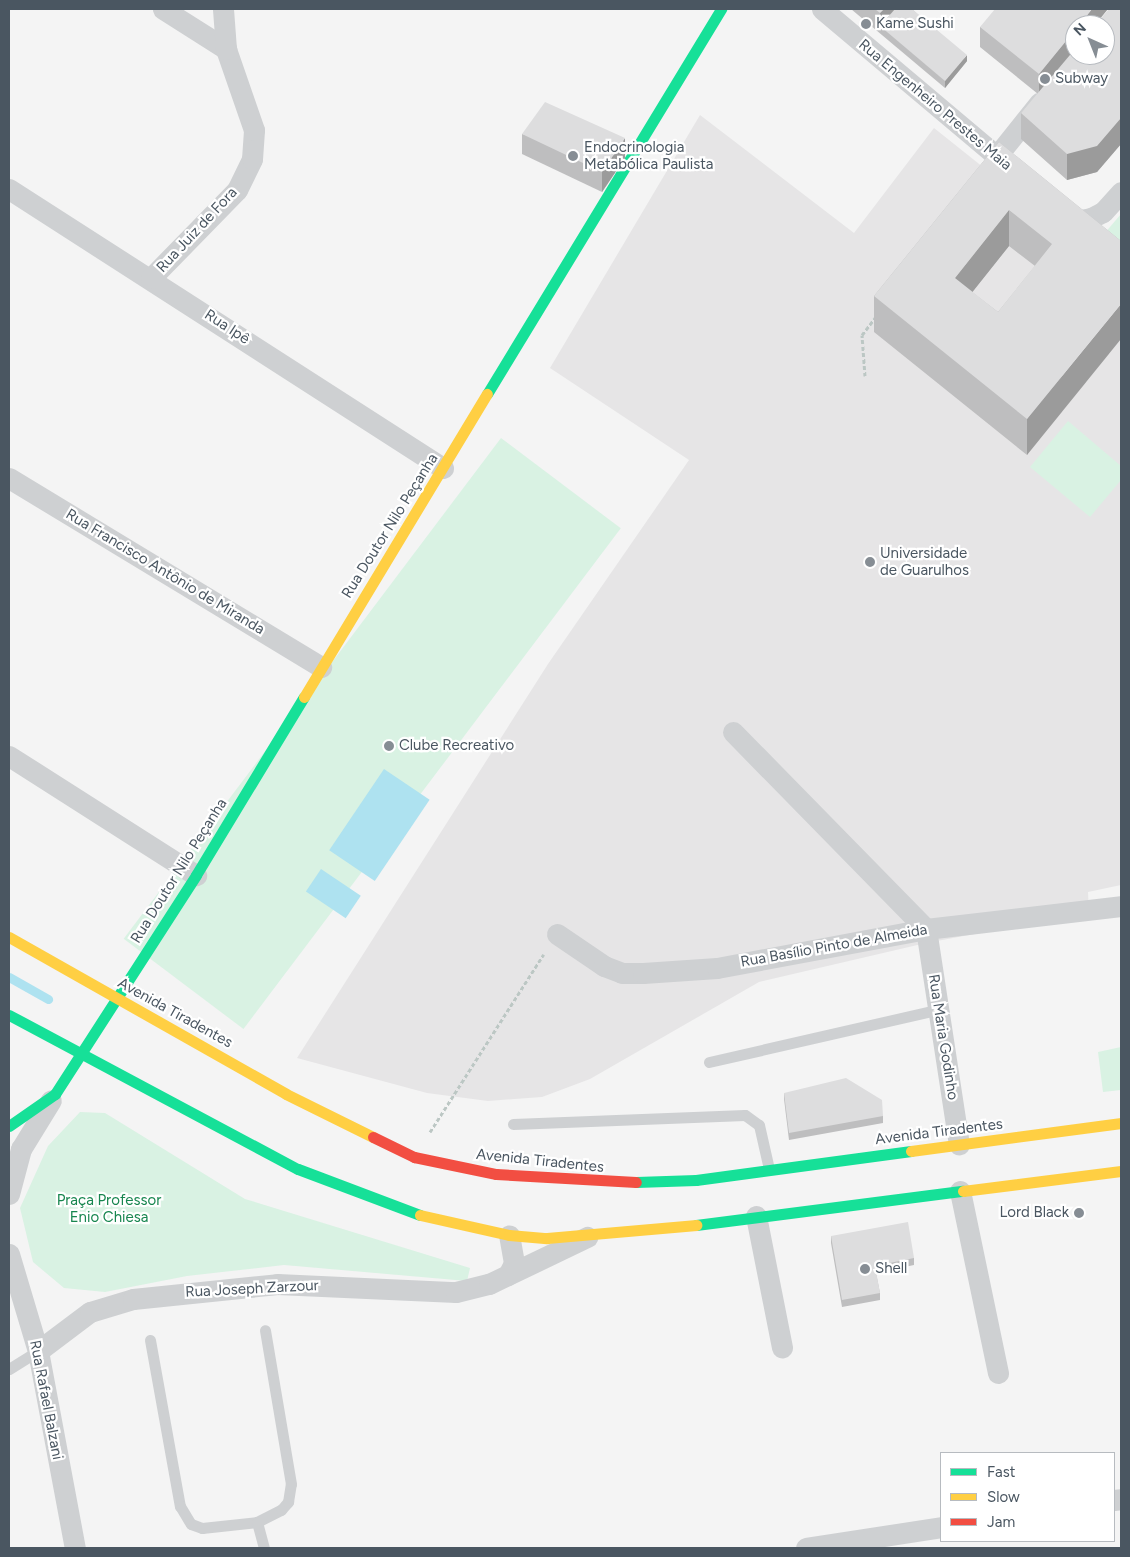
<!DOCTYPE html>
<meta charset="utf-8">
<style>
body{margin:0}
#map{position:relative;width:1130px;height:1557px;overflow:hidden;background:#f4f4f4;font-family:Figtree,sans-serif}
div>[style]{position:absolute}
.education>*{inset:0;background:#e6e5e6}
.green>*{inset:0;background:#d9f2e3;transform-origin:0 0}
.water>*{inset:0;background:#aee2f0;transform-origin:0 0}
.stream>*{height:9px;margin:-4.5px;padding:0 4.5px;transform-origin:4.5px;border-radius:4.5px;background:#aee2f0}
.path>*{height:3px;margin-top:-1.5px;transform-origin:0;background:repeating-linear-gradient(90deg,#bcc7c4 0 4px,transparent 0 6.5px)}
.lane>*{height:11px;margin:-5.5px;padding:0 5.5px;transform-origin:5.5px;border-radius:5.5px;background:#ced0d2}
.street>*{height:21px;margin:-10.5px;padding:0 10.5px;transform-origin:10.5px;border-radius:10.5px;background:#ced0d2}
.fast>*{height:11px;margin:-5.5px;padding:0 5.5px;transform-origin:5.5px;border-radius:5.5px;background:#16e098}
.slow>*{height:11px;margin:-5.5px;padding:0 5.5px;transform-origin:5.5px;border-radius:5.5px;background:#ffcf43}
.jam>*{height:11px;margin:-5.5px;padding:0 5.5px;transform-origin:5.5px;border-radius:5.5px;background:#f24e42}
.wall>*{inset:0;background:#bebebf}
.shaded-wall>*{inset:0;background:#9b9b9b}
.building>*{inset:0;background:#ddddde}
.dots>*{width:14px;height:14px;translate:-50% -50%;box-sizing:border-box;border:2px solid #fff;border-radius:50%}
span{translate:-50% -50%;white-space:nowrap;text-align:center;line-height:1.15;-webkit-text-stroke:4.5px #fff;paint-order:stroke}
.poi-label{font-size:15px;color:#4a5661}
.left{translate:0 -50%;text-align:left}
.right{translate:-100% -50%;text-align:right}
.street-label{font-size:15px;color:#4a5661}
.park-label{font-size:15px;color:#17864f}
.frame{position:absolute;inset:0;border:10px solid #4a5661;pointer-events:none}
.legend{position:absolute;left:940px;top:1452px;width:175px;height:90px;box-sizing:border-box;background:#fff;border:1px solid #b7bbc0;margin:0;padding:6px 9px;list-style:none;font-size:15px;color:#4a5661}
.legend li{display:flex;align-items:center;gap:10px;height:25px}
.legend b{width:25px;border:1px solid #b7bbc0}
.north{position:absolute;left:1065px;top:15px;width:50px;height:50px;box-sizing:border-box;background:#fff;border:1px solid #b7bbc0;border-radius:50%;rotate:316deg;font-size:14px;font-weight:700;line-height:20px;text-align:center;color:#4a5661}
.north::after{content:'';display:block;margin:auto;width:18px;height:22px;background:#868d94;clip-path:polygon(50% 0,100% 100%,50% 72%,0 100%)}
</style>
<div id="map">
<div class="education">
<i style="clip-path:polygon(700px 115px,854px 233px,934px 128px,1121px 277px,1121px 885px,1088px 892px,1089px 913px,926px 943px,759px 982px,590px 1079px,542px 1097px,488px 1101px,427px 1093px,297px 1058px,548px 664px,689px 460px,550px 368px)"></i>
</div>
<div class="green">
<i style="clip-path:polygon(1121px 214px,1121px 257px,1098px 241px)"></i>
<i style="clip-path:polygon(1068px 421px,1121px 466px,1121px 480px,1090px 517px,1030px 467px)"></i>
<i style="left:501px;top:438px;width:150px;height:627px;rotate:37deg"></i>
<i style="clip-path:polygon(1121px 1047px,1121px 1090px,1103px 1092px,1098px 1052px)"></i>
<i style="clip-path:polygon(80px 1112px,105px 1113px,245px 1199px,470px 1268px,467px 1281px,284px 1265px,187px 1276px,105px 1292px,64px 1288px,33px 1262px,20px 1208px,48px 1146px)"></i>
</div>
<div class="water">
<i style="left:384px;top:769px;width:55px;height:98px;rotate:34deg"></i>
<i style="left:321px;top:869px;width:48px;height:27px;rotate:34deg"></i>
</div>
<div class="stream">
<i style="left:9px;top:977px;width:45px;rotate:29.4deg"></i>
</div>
<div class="path">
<i style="left:865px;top:376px;width:41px;rotate:-94.2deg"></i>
<i style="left:862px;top:335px;width:25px;rotate:-53deg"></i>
<i style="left:430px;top:1132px;width:211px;rotate:-57.4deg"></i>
</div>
<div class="lane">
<i style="left:709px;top:1062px;width:237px;rotate:-12.9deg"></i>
<i style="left:513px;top:1124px;width:232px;rotate:-2.2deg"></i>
<i style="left:745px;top:1115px;width:17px;rotate:36deg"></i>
<i style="left:759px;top:1125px;width:45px;rotate:77.2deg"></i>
<i style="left:150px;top:1340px;width:169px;rotate:79.8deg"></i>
<i style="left:180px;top:1506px;width:21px;rotate:59deg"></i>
<i style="left:191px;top:1524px;width:12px;rotate:20deg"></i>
<i style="left:202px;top:1528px;width:55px;rotate:-6.2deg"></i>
<i style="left:257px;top:1522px;width:27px;rotate:75deg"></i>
<i style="left:9px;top:1369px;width:34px;rotate:-32deg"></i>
<i style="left:257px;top:1522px;width:27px;rotate:-27deg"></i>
<i style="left:281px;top:1510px;width:11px;rotate:-49deg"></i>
<i style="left:288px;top:1502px;width:18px;rotate:-81deg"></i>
<i style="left:291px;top:1484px;width:156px;rotate:-99.6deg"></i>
</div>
<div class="street">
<i style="left:163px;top:9px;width:75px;rotate:32.4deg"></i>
<i style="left:822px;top:9px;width:250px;rotate:40.1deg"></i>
<i style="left:996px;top:157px;width:70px;rotate:-51.3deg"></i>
<i style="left:9px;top:189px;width:516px;rotate:32.74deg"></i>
<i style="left:1067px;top:214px;width:11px;rotate:38deg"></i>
<i style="left:1076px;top:221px;width:15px;rotate:-11deg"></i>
<i style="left:1091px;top:218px;width:13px;rotate:-27deg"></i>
<i style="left:1103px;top:212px;width:27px;rotate:-48deg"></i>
<i style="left:151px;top:278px;width:123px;rotate:-45.7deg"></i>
<i style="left:237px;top:190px;width:34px;rotate:-64deg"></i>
<i style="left:252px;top:159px;width:29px;rotate:-86deg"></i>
<i style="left:254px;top:130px;width:86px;rotate:-109.1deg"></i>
<i style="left:226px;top:49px;width:40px;rotate:-94.3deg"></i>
<i style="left:9px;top:478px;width:365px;rotate:31.2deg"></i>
<i style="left:733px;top:732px;width:276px;rotate:45.6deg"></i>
<i style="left:9px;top:756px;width:222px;rotate:32.5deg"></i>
<i style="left:926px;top:929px;width:218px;rotate:81.3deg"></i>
<i style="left:557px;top:934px;width:57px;rotate:34.2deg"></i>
<i style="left:604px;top:966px;width:19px;rotate:21deg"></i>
<i style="left:622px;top:973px;width:21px"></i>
<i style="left:643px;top:973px;width:74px;rotate:-3.9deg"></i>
<i style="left:717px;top:968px;width:213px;rotate:-10.6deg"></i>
<i style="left:926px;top:929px;width:196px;rotate:-6.7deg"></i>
<i style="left:960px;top:1191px;width:186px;rotate:78.2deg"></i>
<i style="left:9px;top:1194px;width:47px;rotate:-75.1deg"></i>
<i style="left:21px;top:1149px;width:57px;rotate:-58.5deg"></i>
<i style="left:756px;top:1216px;width:134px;rotate:78.8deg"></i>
<i style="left:9px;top:1254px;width:101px;rotate:73.4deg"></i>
<i style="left:38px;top:1351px;width:200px;rotate:79.4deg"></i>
<i style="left:508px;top:1275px;width:13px;rotate:-63deg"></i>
<i style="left:514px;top:1263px;width:28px;rotate:-100deg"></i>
<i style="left:38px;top:1351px;width:65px;rotate:-36.9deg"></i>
<i style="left:90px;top:1312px;width:45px;rotate:-16.8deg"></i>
<i style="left:133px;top:1299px;width:145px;rotate:-5.9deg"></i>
<i style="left:277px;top:1284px;width:179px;rotate:2.6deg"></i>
<i style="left:456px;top:1292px;width:34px;rotate:-14deg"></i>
<i style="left:489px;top:1284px;width:109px;rotate:-25.6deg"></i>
<i style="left:1114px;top:1500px;width:7px;rotate:-8deg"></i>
<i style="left:806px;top:1548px;width:137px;rotate:-8.8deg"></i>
</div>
<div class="fast">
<i style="left:487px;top:394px;width:451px;rotate:-58.7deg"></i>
<i style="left:9px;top:1015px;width:327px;rotate:28.1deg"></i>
<i style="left:298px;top:1169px;width:130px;rotate:20.7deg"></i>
<i style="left:9px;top:1126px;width:56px;rotate:-34.8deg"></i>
<i style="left:55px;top:1094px;width:260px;rotate:-57.2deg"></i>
<i style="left:196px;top:875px;width:208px;rotate:-58.8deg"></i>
<i style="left:636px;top:1182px;width:60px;rotate:-1.9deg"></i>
<i style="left:696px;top:1180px;width:217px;rotate:-7.7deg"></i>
<i style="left:696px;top:1225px;width:269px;rotate:-7.3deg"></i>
</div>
<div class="slow">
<i style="left:304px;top:697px;width:354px;rotate:-58.9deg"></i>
<i style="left:9px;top:937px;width:318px;rotate:29.5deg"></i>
<i style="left:286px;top:1094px;width:97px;rotate:26.3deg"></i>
<i style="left:911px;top:1151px;width:212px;rotate:-7.6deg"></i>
<i style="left:963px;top:1191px;width:159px;rotate:-7.2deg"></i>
<i style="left:420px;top:1215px;width:91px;rotate:12.7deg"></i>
<i style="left:509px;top:1235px;width:38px;rotate:5deg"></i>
<i style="left:547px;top:1238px;width:150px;rotate:-5deg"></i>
</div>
<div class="jam">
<i style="left:373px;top:1137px;width:46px;rotate:26deg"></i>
<i style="left:414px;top:1157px;width:84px;rotate:11.7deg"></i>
<i style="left:496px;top:1174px;width:140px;rotate:3.3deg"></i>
</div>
<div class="wall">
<i style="clip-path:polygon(851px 9px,912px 9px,967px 61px,945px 88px)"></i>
<i style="clip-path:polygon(1121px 9px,1121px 144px,1097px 172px,1067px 180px,1021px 139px,1021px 113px,1038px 94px,980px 47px,980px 27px,1095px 25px,1075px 55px)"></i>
<i style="clip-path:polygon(522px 134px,625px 158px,602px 192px,522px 154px)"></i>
<i style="clip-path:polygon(evenodd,999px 142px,1121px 241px,1027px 455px,874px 332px,874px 296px,999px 142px,1009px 246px,1035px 266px,998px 312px,972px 292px,1009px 246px)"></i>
<i style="clip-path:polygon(784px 1093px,883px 1116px,883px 1123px,789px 1140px,784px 1099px)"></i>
<i style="clip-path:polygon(831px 1236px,914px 1258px,914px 1265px,876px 1273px,880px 1293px,880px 1300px,842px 1307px,831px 1243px)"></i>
</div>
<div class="shaded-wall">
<i style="clip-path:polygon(884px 9px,901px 9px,880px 26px,880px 13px)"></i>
<i style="clip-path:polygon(1092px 9px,1108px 9px,1095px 25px,1079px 25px)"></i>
<i style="clip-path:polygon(1075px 30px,1075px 50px,1039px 94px,1039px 74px)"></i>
<i style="clip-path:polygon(967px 55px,967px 61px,945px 88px,945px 81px)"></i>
<i style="clip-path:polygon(1121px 118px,1121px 144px,1097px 172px,1067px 180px,1067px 154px)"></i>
<i style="clip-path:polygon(625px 138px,625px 158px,602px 192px,602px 172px)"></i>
<i style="clip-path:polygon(1009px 210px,1009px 246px,955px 314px,955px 278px)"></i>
<i style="clip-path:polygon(1121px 304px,1121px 339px,1027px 455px,1027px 419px)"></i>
</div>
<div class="building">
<i style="clip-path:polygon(875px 9px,884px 9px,880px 13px)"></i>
<i style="clip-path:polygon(895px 9px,912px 9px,967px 55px,945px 81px,880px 26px)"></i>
<i style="clip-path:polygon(995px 9px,1092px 9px,1079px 25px,1075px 25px,1075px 30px,1039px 74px,980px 27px)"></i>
<i style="clip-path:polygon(1109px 9px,1121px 9px,1121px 118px,1097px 146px,1067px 154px,1021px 113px,1075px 49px,1075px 55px,1105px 55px,1105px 25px,1095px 25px)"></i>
<i style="clip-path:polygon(545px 102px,625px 138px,602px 172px,522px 134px)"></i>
<i style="clip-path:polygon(evenodd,999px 142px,1121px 241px,1121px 304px,1027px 419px,874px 296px,999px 142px,1009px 210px,1052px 244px,998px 312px,955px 278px,1009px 210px)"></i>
<i style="clip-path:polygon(846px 1078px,882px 1100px,883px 1116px,789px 1133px,784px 1093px)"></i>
<i style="clip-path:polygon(908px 1222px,914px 1258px,875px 1266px,880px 1293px,842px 1300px,831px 1236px)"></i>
</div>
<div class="dots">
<i style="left:866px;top:24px;background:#868d94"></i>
<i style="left:1045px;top:79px;background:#868d94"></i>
<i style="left:573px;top:156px;background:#868d94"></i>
<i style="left:870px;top:562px;background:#868d94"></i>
<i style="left:389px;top:746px;background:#868d94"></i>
<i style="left:1079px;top:1213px;background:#868d94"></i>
<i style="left:865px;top:1269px;background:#868d94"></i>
</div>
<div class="poi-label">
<span class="left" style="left:876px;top:24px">Kame Sushi</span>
<span class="left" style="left:1055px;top:79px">Subway</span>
<span class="left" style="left:584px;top:156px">Endocrinologia<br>Metabólica Paulista</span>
<span class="left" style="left:880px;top:562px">Universidade<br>de Guarulhos</span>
<span class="left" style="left:399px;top:746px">Clube Recreativo</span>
<span class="right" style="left:1069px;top:1213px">Lord Black</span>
<span class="left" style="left:875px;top:1269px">Shell</span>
</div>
<div class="street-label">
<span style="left:935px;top:105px;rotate:40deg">Rua Engenheiro Prestes Maia</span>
<span style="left:197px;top:230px;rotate:-47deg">Rua Juiz de Fora</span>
<span style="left:227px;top:327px;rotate:33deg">Rua Ipê</span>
<span style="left:390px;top:526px;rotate:-58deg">Rua Doutor Nilo Peçanha</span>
<span style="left:165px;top:572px;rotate:31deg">Rua Francisco Antônio de Miranda</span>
<span style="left:179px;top:871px;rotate:-58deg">Rua Doutor Nilo Peçanha</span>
<span style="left:834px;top:946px;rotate:-10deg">Rua Basílio Pinto de Almeida</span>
<span style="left:175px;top:1013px;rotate:29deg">Avenida Tiradentes</span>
<span style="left:943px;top:1037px;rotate:81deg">Rua Maria Godinho</span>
<span style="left:939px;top:1132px;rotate:-7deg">Avenida Tiradentes</span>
<span style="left:540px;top:1161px;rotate:6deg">Avenida Tiradentes</span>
<span style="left:252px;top:1289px;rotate:-3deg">Rua Joseph Zarzour</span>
<span style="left:46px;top:1400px;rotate:79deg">Rua Rafael Balzani</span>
</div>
<div class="park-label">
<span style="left:109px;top:1209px">Praça Professor<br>Enio Chiesa</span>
</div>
<div class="frame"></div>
<ul class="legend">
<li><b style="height:6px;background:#16e098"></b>Fast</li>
<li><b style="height:6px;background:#ffcf43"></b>Slow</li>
<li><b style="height:6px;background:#f24e42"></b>Jam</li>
</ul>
<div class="north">N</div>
</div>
